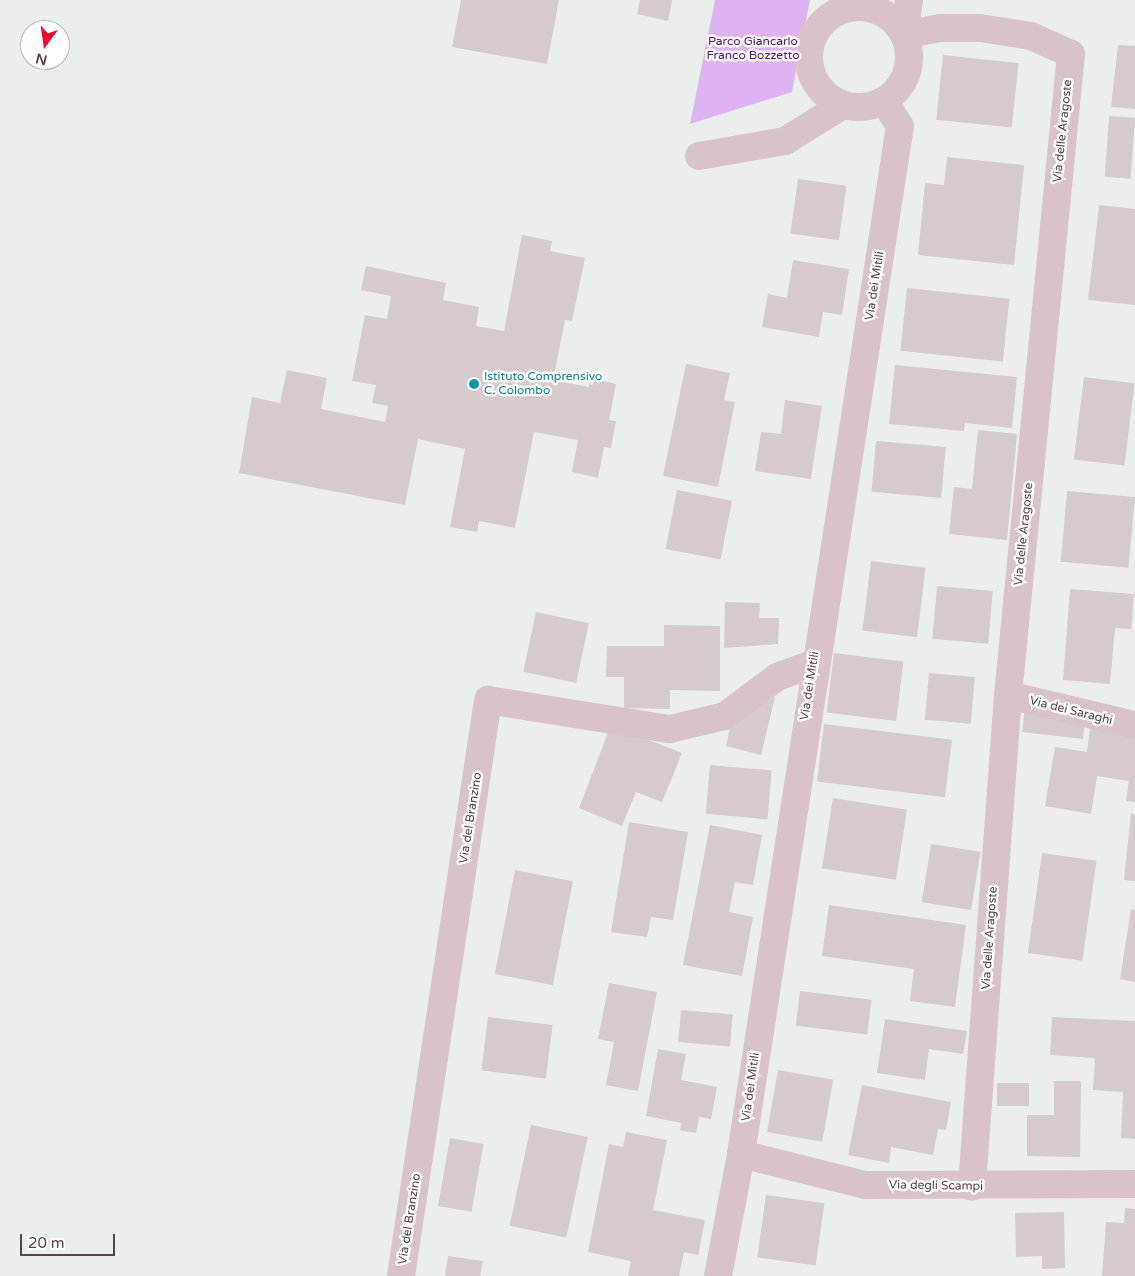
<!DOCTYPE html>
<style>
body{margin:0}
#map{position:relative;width:1135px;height:1276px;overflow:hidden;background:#ebefec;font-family:"Varela Round",sans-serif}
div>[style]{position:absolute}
.green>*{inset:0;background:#ddb3f4}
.building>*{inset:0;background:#d5cacc;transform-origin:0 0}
.minor>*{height:28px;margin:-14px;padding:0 14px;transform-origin:14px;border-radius:14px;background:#d9c3c9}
.minor>.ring{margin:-14px;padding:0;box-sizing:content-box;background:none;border:28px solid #d9c3c9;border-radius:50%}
.dots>*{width:14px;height:14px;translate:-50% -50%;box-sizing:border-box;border:2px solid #fff;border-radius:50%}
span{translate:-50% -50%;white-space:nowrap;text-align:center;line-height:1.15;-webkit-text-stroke:5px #fff;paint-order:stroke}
.park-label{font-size:12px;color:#670b84}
.street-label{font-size:12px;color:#5b4249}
.culture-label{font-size:12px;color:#0d838f}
.left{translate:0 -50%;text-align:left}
.north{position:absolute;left:20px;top:20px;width:50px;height:50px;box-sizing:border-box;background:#fff;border:1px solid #bdb3b6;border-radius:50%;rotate:194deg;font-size:14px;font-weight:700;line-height:20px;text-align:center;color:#5b4249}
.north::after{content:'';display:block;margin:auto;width:18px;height:22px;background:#f2032d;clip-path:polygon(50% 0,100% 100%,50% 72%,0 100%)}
.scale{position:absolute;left:20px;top:1234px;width:95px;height:22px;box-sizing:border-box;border:2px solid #5b4249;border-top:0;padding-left:6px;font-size:15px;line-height:18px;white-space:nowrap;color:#5b4249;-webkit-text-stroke:4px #fff;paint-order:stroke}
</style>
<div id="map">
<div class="green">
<i style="clip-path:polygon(715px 0,810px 0,792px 92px,690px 124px)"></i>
</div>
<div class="building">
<i style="clip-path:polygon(461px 0,559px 0,547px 64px,452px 47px)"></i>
<i style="clip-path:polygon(640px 0,672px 0,668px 21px,637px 14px)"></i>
<i style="clip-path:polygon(1118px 45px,1135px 46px,1135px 109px,1111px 107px)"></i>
<i style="left:943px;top:55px;width:76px;height:65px;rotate:6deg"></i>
<i style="left:1109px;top:116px;width:26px;height:61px;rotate:4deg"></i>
<i style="clip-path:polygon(947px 157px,1024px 165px,1014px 265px,918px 255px,925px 183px,944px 185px)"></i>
<i style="left:798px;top:179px;width:49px;height:55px;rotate:8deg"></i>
<i style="clip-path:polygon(1099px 205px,1135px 209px,1135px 305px,1088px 300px)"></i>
<i style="clip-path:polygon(522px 235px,552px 241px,550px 251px,585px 258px,572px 321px,565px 320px,553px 380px,589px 387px,591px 378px,616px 384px,609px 420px,616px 421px,611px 448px,604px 447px,598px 478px,572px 472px,578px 440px,534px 432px,515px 528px,479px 521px,477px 532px,450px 527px,465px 449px,418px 439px,405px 505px,239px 473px,252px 397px,280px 403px,287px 370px,327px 378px,321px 409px,385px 422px,388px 406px,372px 403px,376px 385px,352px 381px,365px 315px,387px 319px,391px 296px,361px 290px,366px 266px,446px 283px,443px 300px,479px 307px,476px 326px,504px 331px)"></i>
<i style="clip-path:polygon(793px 260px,849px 269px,842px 315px,823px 312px,819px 337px,762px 327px,768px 294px,787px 298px)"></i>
<i style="left:907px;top:288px;width:103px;height:63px;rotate:6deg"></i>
<i style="clip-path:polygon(686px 364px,730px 373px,724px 400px,735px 402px,718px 487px,663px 476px)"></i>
<i style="clip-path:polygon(895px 365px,1017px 377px,1012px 428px,965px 423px,964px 431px,889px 424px)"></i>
<i style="left:1084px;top:377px;width:51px;height:83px;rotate:7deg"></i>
<i style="clip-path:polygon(785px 400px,822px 406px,811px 479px,755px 471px,761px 432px,781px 434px)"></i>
<i style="clip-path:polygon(978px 430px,1017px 434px,1007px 540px,949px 534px,954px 487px,972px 489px)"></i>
<i style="left:876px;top:441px;width:70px;height:51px;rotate:5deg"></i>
<i style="left:677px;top:490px;width:56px;height:60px;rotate:11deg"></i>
<i style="left:1067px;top:491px;width:68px;height:71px;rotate:5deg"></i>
<i style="left:871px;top:561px;width:55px;height:70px;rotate:7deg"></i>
<i style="left:937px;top:586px;width:56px;height:53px;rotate:5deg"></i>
<i style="clip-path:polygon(1070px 589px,1134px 594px,1131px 629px,1115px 628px,1110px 684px,1063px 680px)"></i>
<i style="clip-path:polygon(725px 602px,760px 603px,759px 618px,779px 618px,778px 644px,724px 648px)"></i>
<i style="left:536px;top:612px;width:54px;height:61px;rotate:12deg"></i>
<i style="clip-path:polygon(664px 625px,720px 626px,720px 691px,670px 690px,670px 709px,624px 708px,624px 677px,606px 677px,607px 646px,664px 646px)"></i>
<i style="left:834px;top:653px;width:70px;height:60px;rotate:7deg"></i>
<i style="left:929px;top:673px;width:46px;height:47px;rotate:5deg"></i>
<i style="clip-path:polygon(775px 697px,761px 755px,726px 746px,731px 723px)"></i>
<i style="clip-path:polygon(1026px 698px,1086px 713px,1083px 739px,1022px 732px)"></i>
<i style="left:824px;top:724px;width:129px;height:58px;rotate:7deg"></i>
<i style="clip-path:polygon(611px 725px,682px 753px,662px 802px,636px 792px,622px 826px,579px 808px)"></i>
<i style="clip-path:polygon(1090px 729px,1135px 736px,1135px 802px,1126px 801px,1129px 781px,1097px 776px,1091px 814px,1045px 806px,1055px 747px,1087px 752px)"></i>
<i style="left:710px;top:765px;width:62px;height:49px;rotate:5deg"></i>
<i style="left:833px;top:798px;width:75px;height:71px;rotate:9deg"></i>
<i style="clip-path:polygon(1131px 813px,1135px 814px,1135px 881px,1124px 880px)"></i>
<i style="clip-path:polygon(629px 822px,688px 832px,673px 920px,651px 917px,647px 937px,611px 932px)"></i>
<i style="clip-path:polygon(710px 825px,762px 835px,753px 885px,735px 882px,729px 912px,753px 917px,742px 976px,683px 965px)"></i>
<i style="left:931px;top:844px;width:50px;height:59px;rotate:9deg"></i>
<i style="left:1042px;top:853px;width:55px;height:101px;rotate:8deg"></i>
<i style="left:515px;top:870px;width:59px;height:106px;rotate:11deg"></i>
<i style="clip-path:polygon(829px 905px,966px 925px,955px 1007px,910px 1001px,914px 969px,822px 956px)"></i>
<i style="clip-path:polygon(1131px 909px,1135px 910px,1135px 982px,1120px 979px)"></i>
<i style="clip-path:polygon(609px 983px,657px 992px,638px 1091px,606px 1085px,614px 1042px,598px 1039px)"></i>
<i style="left:800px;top:991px;width:72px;height:35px;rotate:7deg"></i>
<i style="left:681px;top:1010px;width:52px;height:32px;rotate:5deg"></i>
<i style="left:488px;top:1017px;width:65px;height:54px;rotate:7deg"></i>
<i style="clip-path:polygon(1052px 1017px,1135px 1021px,1135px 1139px,1121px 1138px,1123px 1092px,1093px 1090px,1095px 1058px,1050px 1055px)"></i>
<i style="clip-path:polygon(885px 1019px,967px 1031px,963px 1054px,929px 1049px,925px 1080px,877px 1073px)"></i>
<i style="clip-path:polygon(658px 1049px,686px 1054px,681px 1080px,717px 1087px,711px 1119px,699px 1117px,696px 1133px,680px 1130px,681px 1123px,646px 1116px)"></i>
<i style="left:778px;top:1070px;width:56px;height:63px;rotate:10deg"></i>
<i style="clip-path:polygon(1054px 1081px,1081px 1081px,1080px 1157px,1027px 1156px,1027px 1115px,1054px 1115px)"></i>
<i style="left:997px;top:1083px;width:32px;height:23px"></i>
<i style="clip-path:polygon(862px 1085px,951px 1102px,946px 1130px,938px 1129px,933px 1155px,891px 1147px,889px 1163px,848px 1155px)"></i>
<i style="left:531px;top:1125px;width:58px;height:103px;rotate:12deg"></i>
<i style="clip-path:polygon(626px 1132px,667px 1140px,653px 1210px,705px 1220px,698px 1255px,684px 1252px,679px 1276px,628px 1276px,631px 1261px,588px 1252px,609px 1144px,623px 1147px)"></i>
<i style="left:450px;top:1138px;width:34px;height:69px;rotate:10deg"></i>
<i style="left:766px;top:1195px;width:59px;height:63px;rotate:8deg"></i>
<i style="clip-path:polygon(1125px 1208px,1135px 1209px,1135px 1276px,1102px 1276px,1106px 1222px,1124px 1223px)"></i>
<i style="clip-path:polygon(1064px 1212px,1065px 1268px,1042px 1269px,1042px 1256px,1016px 1257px,1015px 1213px)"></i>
<i style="clip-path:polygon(448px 1256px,483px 1261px,480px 1276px,445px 1276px)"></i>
</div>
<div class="minor">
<i style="left:909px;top:0;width:35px;rotate:98deg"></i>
<i style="left:904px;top:35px;width:38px;rotate:-11deg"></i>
<i style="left:941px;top:28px;width:39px"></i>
<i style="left:980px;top:28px;width:52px;rotate:8.9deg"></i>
<i style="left:1031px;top:36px;width:44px;rotate:24.2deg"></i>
<i style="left:1071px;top:54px;width:644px;rotate:95.61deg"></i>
<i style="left:1008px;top:695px;width:493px;rotate:94.2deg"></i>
<i class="ring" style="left:809px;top:7px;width:72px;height:72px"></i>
<i style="left:699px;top:156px;width:87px;rotate:-9.9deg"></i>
<i style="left:785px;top:141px;width:68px;rotate:-31.8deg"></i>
<i style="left:1008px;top:695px;width:130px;rotate:13.3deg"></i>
<i style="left:741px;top:1154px;width:128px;rotate:14deg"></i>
<i style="left:865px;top:1185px;width:270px;rotate:-0.2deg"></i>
<i style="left:401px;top:1276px;width:583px;rotate:-81.41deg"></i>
<i style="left:488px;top:700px;width:184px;rotate:9.1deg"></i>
<i style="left:670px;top:729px;width:57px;rotate:-13.3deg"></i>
<i style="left:725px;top:716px;width:65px;rotate:-36.9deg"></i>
<i style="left:777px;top:677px;width:38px;rotate:-20deg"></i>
<i style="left:718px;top:1276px;width:124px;rotate:-79.3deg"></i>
<i style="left:741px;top:1154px;width:1040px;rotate:-81.21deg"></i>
<i style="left:900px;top:126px;width:30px;rotate:-123deg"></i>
</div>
<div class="dots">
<i style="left:474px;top:384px;background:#0f9aa8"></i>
</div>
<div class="park-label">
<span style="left:753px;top:49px">Parco Giancarlo<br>Franco Bozzetto</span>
</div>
<div class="street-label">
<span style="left:1063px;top:131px;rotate:-84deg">Via delle Aragoste</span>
<span style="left:875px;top:286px;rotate:-81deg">Via dei Mitili</span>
<span style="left:1024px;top:534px;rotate:-84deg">Via delle Aragoste</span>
<span style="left:810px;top:686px;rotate:-81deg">Via dei Mitili</span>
<span style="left:1071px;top:711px;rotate:14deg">Via dei Saraghi</span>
<span style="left:471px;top:818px;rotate:-81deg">Via del Branzino</span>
<span style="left:990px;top:938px;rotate:-86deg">Via delle Aragoste</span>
<span style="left:751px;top:1087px;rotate:-82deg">Via dei Mitili</span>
<span style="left:936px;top:1186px;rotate:1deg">Via degli Scampi</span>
<span style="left:410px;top:1219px;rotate:-81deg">Via del Branzino</span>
</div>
<div class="culture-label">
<span class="left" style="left:484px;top:384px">Istituto Comprensivo<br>C. Colombo</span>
</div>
<div class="north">N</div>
<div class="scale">20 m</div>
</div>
